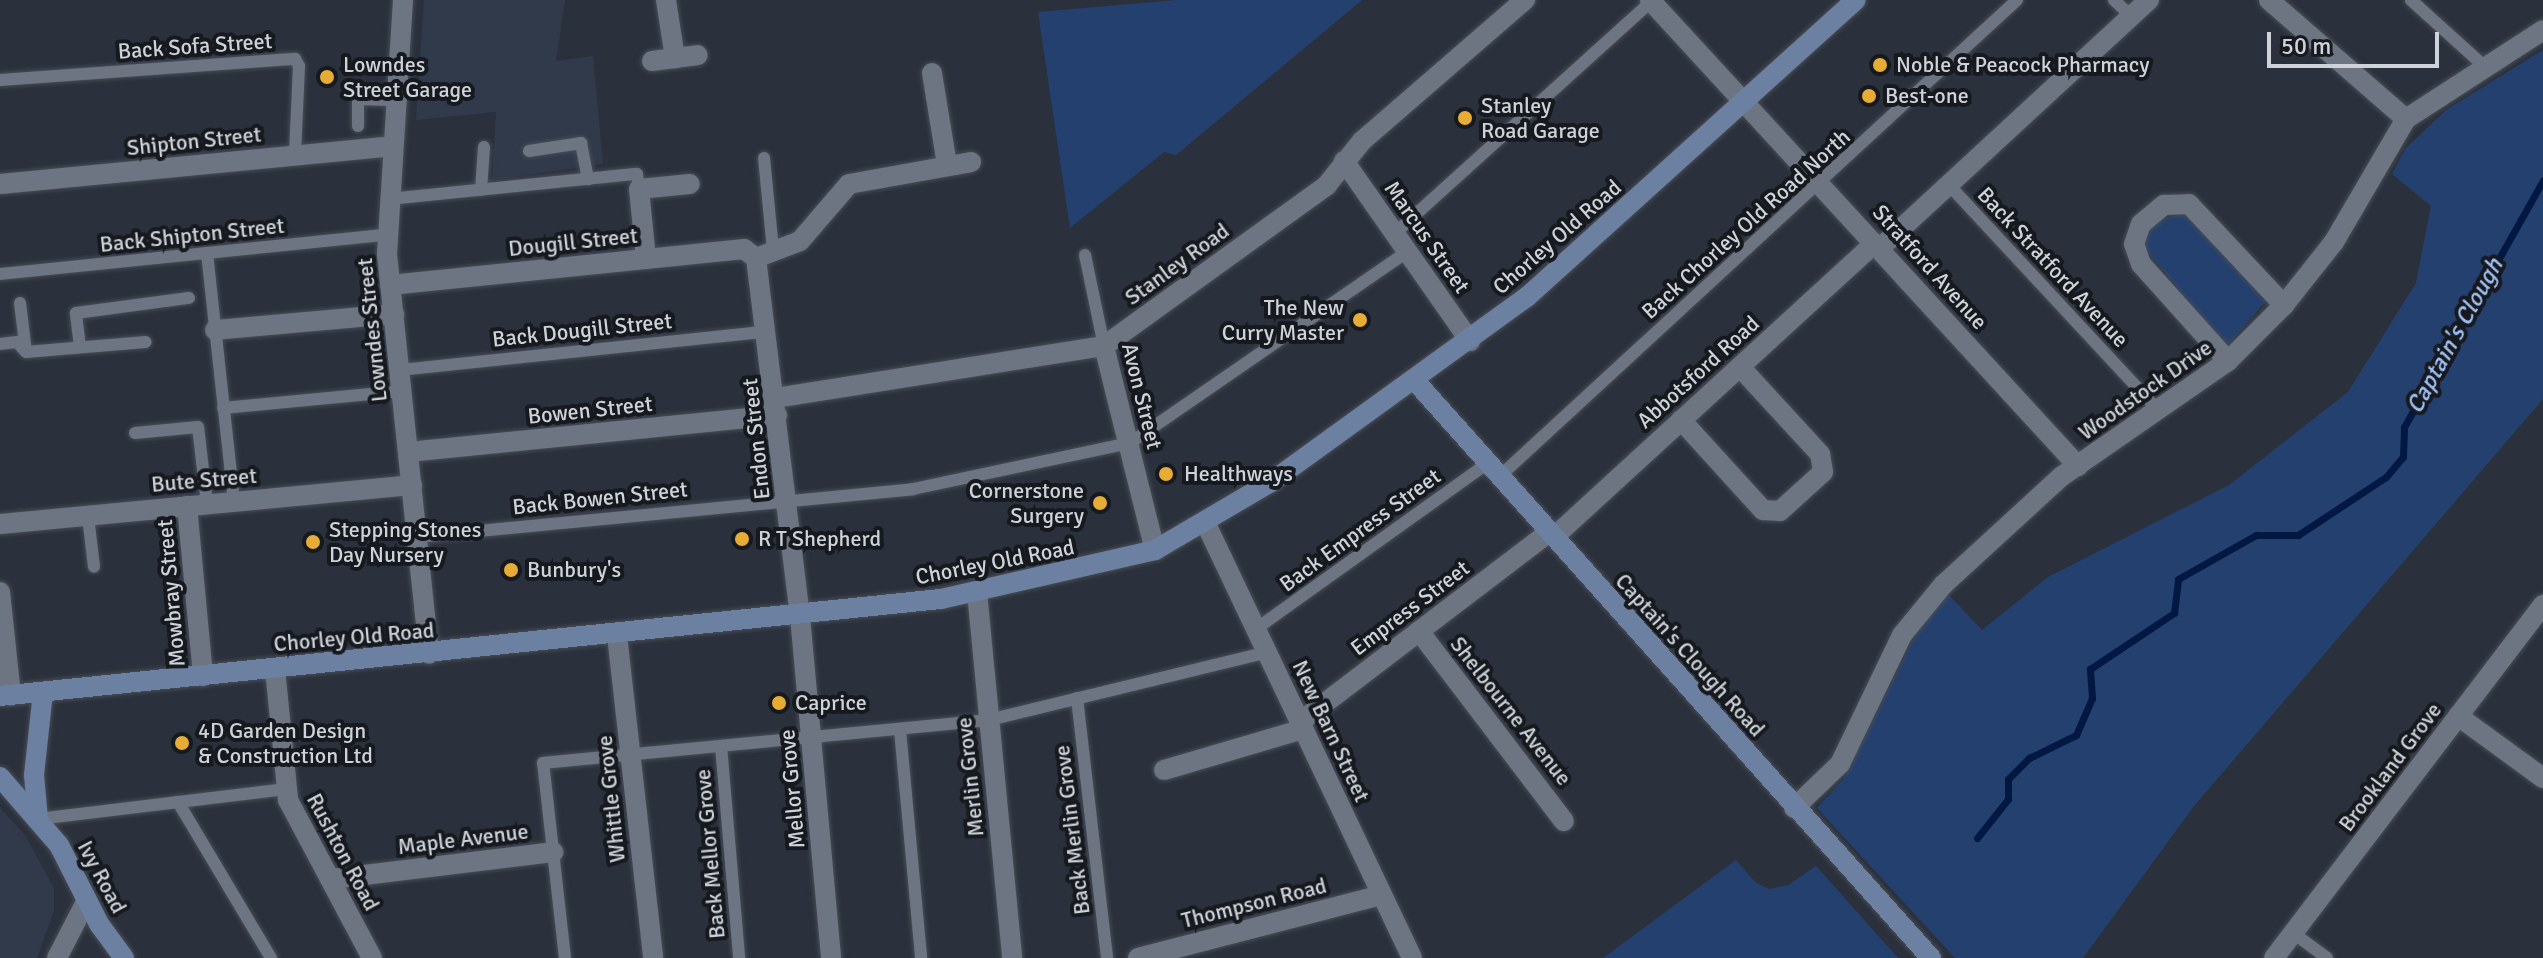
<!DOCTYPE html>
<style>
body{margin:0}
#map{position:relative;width:2543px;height:958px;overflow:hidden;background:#2b313c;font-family:Signika,sans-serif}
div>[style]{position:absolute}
.built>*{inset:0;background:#303a4a}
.green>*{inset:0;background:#24406f}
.stream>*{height:7px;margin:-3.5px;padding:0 3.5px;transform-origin:3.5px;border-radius:3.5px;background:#011843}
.roads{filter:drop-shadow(0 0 2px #474d56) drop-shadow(0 0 2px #474d56)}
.lane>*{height:12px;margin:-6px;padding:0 6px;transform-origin:6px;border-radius:6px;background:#6d7582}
.street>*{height:20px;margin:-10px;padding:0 10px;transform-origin:10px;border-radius:10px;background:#6d7582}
.secondary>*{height:20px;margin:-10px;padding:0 10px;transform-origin:10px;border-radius:10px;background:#6c80a2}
.dots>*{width:22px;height:22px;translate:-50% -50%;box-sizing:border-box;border:4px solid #16191e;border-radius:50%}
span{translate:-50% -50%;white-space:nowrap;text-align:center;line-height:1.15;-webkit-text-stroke:8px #16191e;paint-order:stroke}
.street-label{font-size:22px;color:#ced3da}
.poi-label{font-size:22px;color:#ced3da}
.left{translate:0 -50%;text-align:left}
.right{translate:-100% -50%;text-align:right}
.water-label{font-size:24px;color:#a1c2f7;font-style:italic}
.scale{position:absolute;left:2267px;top:32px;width:172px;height:36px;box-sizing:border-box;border:4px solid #ced3da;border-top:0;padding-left:10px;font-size:24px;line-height:28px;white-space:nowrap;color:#ced3da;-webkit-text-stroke:6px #16191e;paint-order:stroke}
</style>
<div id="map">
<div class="built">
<i style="clip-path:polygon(424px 0,565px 0,556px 61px,593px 56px,603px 164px,492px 180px,496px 112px,416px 120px)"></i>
<i style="clip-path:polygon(0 808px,25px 835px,54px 888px,54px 911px,37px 958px,0 958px)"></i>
</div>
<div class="green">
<i style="clip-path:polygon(1176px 0,1362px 0,1176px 155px,1164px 152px,1070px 228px,1038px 12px)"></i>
<i style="clip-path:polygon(2543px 50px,2543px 399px,2194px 806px,2083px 958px,1955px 958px,1817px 808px,1845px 777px,1917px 632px,1948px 594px,1982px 630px,2048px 577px,2229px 485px,2348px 392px,2416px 283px,2431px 206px,2392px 174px,2405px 149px,2446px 110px)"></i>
<i style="clip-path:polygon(2187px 213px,2266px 301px,2230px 343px,2223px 344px,2144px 247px,2146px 233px,2161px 219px)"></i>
<i style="clip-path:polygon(1736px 860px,1755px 882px,1769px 889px,1788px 885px,1816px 866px,1898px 958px,1603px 958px)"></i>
</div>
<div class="stream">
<i style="left:1977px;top:838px;width:50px;rotate:-51.5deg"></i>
<i style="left:2008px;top:799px;width:20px;rotate:-90deg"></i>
<i style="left:2008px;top:779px;width:30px;rotate:-45deg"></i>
<i style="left:2029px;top:758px;width:52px;rotate:-26.1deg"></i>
<i style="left:2076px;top:735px;width:40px;rotate:-66.6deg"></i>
<i style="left:2092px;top:698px;width:29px;rotate:-94deg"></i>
<i style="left:2090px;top:669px;width:101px;rotate:-33.7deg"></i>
<i style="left:2174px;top:613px;width:34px;rotate:-83deg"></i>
<i style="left:2178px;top:579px;width:90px;rotate:-29.4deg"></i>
<i style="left:2256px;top:535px;width:42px"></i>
<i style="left:2298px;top:535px;width:105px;rotate:-33.4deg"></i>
<i style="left:2386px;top:477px;width:26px;rotate:-50deg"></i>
<i style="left:2403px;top:457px;width:30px;rotate:-88deg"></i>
<i style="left:2404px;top:427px;width:283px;rotate:-60.6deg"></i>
</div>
<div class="roads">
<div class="lane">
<i style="left:2114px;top:0;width:23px;rotate:43deg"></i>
<i style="left:2411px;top:0;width:98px;rotate:42.1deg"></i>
<i style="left:0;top:80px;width:296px;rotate:-4.1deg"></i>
<i style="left:295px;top:59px;width:8px;rotate:60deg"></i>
<i style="left:299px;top:66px;width:89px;rotate:92.6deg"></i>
<i style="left:358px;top:126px;width:27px;rotate:-90deg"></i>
<i style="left:358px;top:99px;width:37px;rotate:2deg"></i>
<i style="left:529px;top:151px;width:53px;rotate:-8.7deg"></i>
<i style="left:581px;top:143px;width:37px;rotate:79deg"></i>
<i style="left:764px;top:158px;width:91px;rotate:84.4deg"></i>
<i style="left:1949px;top:185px;width:310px;rotate:47.1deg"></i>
<i style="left:481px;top:190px;width:43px;rotate:-86deg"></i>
<i style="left:389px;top:199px;width:249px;rotate:-5.8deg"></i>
<i style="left:637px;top:174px;width:15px;rotate:82deg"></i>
<i style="left:1395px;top:233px;width:345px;rotate:-42.1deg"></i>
<i style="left:207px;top:253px;width:250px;rotate:83.8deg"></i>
<i style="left:1085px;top:255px;width:93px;rotate:78.2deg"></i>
<i style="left:0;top:274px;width:389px;rotate:-5.8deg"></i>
<i style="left:20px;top:303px;width:49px;rotate:83deg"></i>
<i style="left:0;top:344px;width:17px;rotate:-7deg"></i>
<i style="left:17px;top:342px;width:13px;rotate:48deg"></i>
<i style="left:26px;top:352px;width:120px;rotate:-4.8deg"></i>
<i style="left:80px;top:347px;width:34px;rotate:-97deg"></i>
<i style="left:76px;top:313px;width:114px;rotate:-7.6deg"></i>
<i style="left:400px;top:370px;width:370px;rotate:-6deg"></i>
<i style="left:223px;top:408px;width:180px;rotate:-5.4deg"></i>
<i style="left:135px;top:433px;width:63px;rotate:-5.4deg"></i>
<i style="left:198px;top:427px;width:78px;rotate:83.3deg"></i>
<i style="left:1500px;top:476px;width:703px;rotate:-42.64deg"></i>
<i style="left:88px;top:516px;width:51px;rotate:83.3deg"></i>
<i style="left:417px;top:537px;width:498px;rotate:-5.5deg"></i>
<i style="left:913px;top:489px;width:222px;rotate:-12deg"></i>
<i style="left:1130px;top:443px;width:336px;rotate:-34.6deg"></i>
<i style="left:1256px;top:629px;width:285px;rotate:-35.6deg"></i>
<i style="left:1077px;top:698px;width:262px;rotate:83.4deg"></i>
<i style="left:900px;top:730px;width:229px;rotate:84.7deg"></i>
<i style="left:721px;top:746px;width:213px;rotate:85.1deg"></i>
<i style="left:178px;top:802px;width:182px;rotate:59.2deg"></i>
<i style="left:38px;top:819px;width:250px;rotate:-6.9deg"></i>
<i style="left:2293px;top:933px;width:42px;rotate:36.3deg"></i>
<i style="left:565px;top:958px;width:196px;rotate:-96.4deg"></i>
<i style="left:543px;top:763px;width:448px;rotate:-5.5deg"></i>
<i style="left:989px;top:720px;width:286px;rotate:-13.7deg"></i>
</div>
<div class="street">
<i style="left:403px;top:0;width:255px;rotate:93.6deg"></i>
<i style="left:387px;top:254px;width:402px;rotate:84deg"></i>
<i style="left:666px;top:0;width:59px;rotate:81.2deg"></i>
<i style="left:1650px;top:0;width:633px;rotate:47.43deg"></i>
<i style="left:2269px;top:0;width:181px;rotate:41deg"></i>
<i style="left:652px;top:61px;width:46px;rotate:-7.4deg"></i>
<i style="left:932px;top:73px;width:93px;rotate:80.7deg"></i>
<i style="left:1344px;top:161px;width:220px;rotate:55deg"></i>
<i style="left:0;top:184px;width:394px;rotate:-5.5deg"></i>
<i style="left:1880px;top:248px;width:366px;rotate:-42.7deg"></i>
<i style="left:756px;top:258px;width:47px;rotate:-21.1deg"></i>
<i style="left:800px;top:241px;width:75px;rotate:-49.3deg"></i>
<i style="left:849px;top:184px;width:124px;rotate:-10.2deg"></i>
<i style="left:646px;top:259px;width:70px;rotate:-95.7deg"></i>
<i style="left:639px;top:189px;width:51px;rotate:-5.6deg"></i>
<i style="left:390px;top:285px;width:356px;rotate:-5.8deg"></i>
<i style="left:744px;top:249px;width:15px;rotate:37deg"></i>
<i style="left:756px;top:258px;width:361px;rotate:83deg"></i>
<i style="left:800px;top:616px;width:343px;rotate:84.8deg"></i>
<i style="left:215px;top:330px;width:180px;rotate:-5.1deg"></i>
<i style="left:1104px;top:346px;width:210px;rotate:76deg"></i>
<i style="left:2228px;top:361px;width:130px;rotate:-131.9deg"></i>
<i style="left:2141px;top:264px;width:21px;rotate:-109deg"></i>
<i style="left:2134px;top:244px;width:21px;rotate:-71deg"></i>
<i style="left:2141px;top:224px;width:30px;rotate:-40deg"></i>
<i style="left:2164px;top:205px;width:25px;rotate:-2deg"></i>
<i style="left:2189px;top:204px;width:139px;rotate:46.8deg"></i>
<i style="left:775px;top:398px;width:333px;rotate:-9deg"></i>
<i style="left:1104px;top:346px;width:275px;rotate:-35.8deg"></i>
<i style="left:1327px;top:185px;width:56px;rotate:-51.5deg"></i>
<i style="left:1362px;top:141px;width:216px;rotate:-40.9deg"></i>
<i style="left:1681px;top:420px;width:122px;rotate:47.7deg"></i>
<i style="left:1763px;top:510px;width:17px;rotate:3deg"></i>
<i style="left:1780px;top:511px;width:58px;rotate:-42.2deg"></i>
<i style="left:1823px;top:472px;width:18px;rotate:-99deg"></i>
<i style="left:1820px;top:454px;width:118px;rotate:-132.6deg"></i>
<i style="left:408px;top:452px;width:371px;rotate:-5.7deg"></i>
<i style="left:187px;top:506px;width:171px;rotate:84.6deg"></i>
<i style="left:0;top:524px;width:414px;rotate:-5.4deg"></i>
<i style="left:1206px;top:524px;width:480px;rotate:64.6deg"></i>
<i style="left:1554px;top:537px;width:435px;rotate:-42.5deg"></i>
<i style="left:0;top:592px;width:104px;rotate:83.9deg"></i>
<i style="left:977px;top:592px;width:368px;rotate:84.5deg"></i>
<i style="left:1419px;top:631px;width:239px;rotate:52.7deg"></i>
<i style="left:617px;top:635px;width:325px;rotate:83.6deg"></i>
<i style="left:275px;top:669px;width:132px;rotate:84.3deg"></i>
<i style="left:288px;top:800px;width:179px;rotate:62deg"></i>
<i style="left:2458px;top:716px;width:105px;rotate:36.1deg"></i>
<i style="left:1300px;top:722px;width:313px;rotate:-37.3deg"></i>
<i style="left:1164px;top:770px;width:145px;rotate:-16.4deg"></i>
<i style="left:1794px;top:808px;width:64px;rotate:-43.7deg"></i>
<i style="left:1840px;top:764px;width:143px;rotate:-64.3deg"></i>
<i style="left:1902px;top:635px;width:65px;rotate:-50.6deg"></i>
<i style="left:1943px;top:585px;width:161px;rotate:-42.5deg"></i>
<i style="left:2062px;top:476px;width:202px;rotate:-34.7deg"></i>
<i style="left:2228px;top:361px;width:79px;rotate:-45deg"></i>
<i style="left:2284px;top:305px;width:80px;rotate:-51.6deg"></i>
<i style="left:2334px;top:242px;width:143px;rotate:-59.7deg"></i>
<i style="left:2406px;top:119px;width:163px;rotate:-33deg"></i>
<i style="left:331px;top:879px;width:224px;rotate:-6.9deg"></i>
<i style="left:57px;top:958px;width:65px;rotate:-62.7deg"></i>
<i style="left:1138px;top:958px;width:252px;rotate:-14.5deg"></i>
<i style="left:2274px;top:958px;width:444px;rotate:-52.7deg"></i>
</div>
<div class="secondary">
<i style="left:1416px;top:382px;width:773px;rotate:48.2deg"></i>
<i style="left:0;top:696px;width:946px;rotate:-5.89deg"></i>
<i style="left:941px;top:599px;width:220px;rotate:-12.9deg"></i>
<i style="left:1155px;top:550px;width:134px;rotate:-30.4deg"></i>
<i style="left:1271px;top:482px;width:316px;rotate:-35.9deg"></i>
<i style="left:1527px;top:297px;width:443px;rotate:-42.1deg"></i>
<i style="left:0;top:777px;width:90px;rotate:49.1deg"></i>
<i style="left:59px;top:845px;width:89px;rotate:63.1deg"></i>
<i style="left:99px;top:924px;width:42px;rotate:53.7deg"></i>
<i style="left:38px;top:819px;width:44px;rotate:-95.2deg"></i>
<i style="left:34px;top:775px;width:83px;rotate:-83.8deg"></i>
</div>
</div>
<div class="dots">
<i style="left:1880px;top:65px;background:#e7ac36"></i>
<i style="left:327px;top:77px;background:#e7ac36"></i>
<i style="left:1869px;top:96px;background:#e7ac36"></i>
<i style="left:1465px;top:118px;background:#e7ac36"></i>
<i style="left:1360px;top:320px;background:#e7ac36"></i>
<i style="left:1166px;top:474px;background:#e7ac36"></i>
<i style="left:1100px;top:503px;background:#e7ac36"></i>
<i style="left:742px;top:539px;background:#e7ac36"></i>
<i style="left:313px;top:542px;background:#e7ac36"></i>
<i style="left:511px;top:570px;background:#e7ac36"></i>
<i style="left:779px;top:703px;background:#e7ac36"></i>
<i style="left:182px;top:743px;background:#e7ac36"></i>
</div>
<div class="street-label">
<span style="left:195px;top:46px;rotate:-4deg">Back Sofa Street</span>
<span style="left:194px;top:141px;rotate:-6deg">Shipton Street</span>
<span style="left:1746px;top:224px;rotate:-42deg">Back Chorley Old Road North</span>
<span style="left:192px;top:235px;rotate:-6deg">Back Shipton Street</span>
<span style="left:1427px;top:237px;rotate:55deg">Marcus Street</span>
<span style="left:1557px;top:237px;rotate:-41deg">Chorley Old Road</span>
<span style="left:573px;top:242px;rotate:-6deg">Dougill Street</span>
<span style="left:1177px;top:264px;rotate:-36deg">Stanley Road</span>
<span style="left:1930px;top:267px;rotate:48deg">Stratford Avenue</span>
<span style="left:2053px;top:267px;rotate:47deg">Back Stratford Avenue</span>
<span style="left:372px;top:330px;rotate:-96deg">Lowndes Street</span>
<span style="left:582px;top:330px;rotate:-6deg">Back Dougill Street</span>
<span style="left:1698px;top:372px;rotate:-42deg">Abbotsford Road</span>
<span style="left:2145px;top:390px;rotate:-35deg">Woodstock Drive</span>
<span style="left:1142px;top:396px;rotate:76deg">Avon Street</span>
<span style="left:590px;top:410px;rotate:-6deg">Bowen Street</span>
<span style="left:756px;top:439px;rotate:-96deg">Endon Street</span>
<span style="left:204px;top:480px;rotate:-5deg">Bute Street</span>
<span style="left:600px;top:498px;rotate:-6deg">Back Bowen Street</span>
<span style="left:1360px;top:530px;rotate:-36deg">Back Empress Street</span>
<span style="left:995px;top:562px;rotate:-11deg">Chorley Old Road</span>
<span style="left:171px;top:593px;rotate:-95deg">Mowbray Street</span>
<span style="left:1410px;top:608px;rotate:-37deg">Empress Street</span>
<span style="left:354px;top:637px;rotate:-5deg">Chorley Old Road</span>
<span style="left:1690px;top:655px;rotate:48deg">Captain's Clough Road</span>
<span style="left:1511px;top:711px;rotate:52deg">Shelbourne Avenue</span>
<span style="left:1331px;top:731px;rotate:65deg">New Barn Street</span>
<span style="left:2390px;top:767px;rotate:-53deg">Brookland Grove</span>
<span style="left:970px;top:777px;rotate:-96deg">Merlin Grove</span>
<span style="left:792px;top:789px;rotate:-95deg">Mellor Grove</span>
<span style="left:611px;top:799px;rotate:-96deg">Whittle Grove</span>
<span style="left:1072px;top:830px;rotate:-97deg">Back Merlin Grove</span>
<span style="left:463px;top:839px;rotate:-7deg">Maple Avenue</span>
<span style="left:343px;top:852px;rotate:62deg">Rushton Road</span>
<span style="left:710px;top:854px;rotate:-95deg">Back Mellor Grove</span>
<span style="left:102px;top:877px;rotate:62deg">Ivy Road</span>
<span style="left:1254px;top:903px;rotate:-14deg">Thompson Road</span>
</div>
<div class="poi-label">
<span class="left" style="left:343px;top:77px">Lowndes<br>Street Garage</span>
<span class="left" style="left:1896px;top:65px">Noble &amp; Peacock Pharmacy</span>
<span class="left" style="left:1885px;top:96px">Best-one</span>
<span class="left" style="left:1481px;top:118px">Stanley<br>Road Garage</span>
<span class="right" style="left:1344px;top:320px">The New<br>Curry Master</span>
<span class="left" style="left:1184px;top:474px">Healthways</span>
<span class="right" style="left:1084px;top:503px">Cornerstone<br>Surgery</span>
<span class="left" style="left:329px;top:542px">Stepping Stones<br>Day Nursery</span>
<span class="left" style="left:758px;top:539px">R T Shepherd</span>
<span class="left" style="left:527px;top:570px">Bunbury's</span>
<span class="left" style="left:795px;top:703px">Caprice</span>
<span class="left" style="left:198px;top:743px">4D Garden Design<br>&amp; Construction Ltd</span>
</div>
<div class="water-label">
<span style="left:2455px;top:336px;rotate:-61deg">Captain's Clough</span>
</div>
<div class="scale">50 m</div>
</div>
